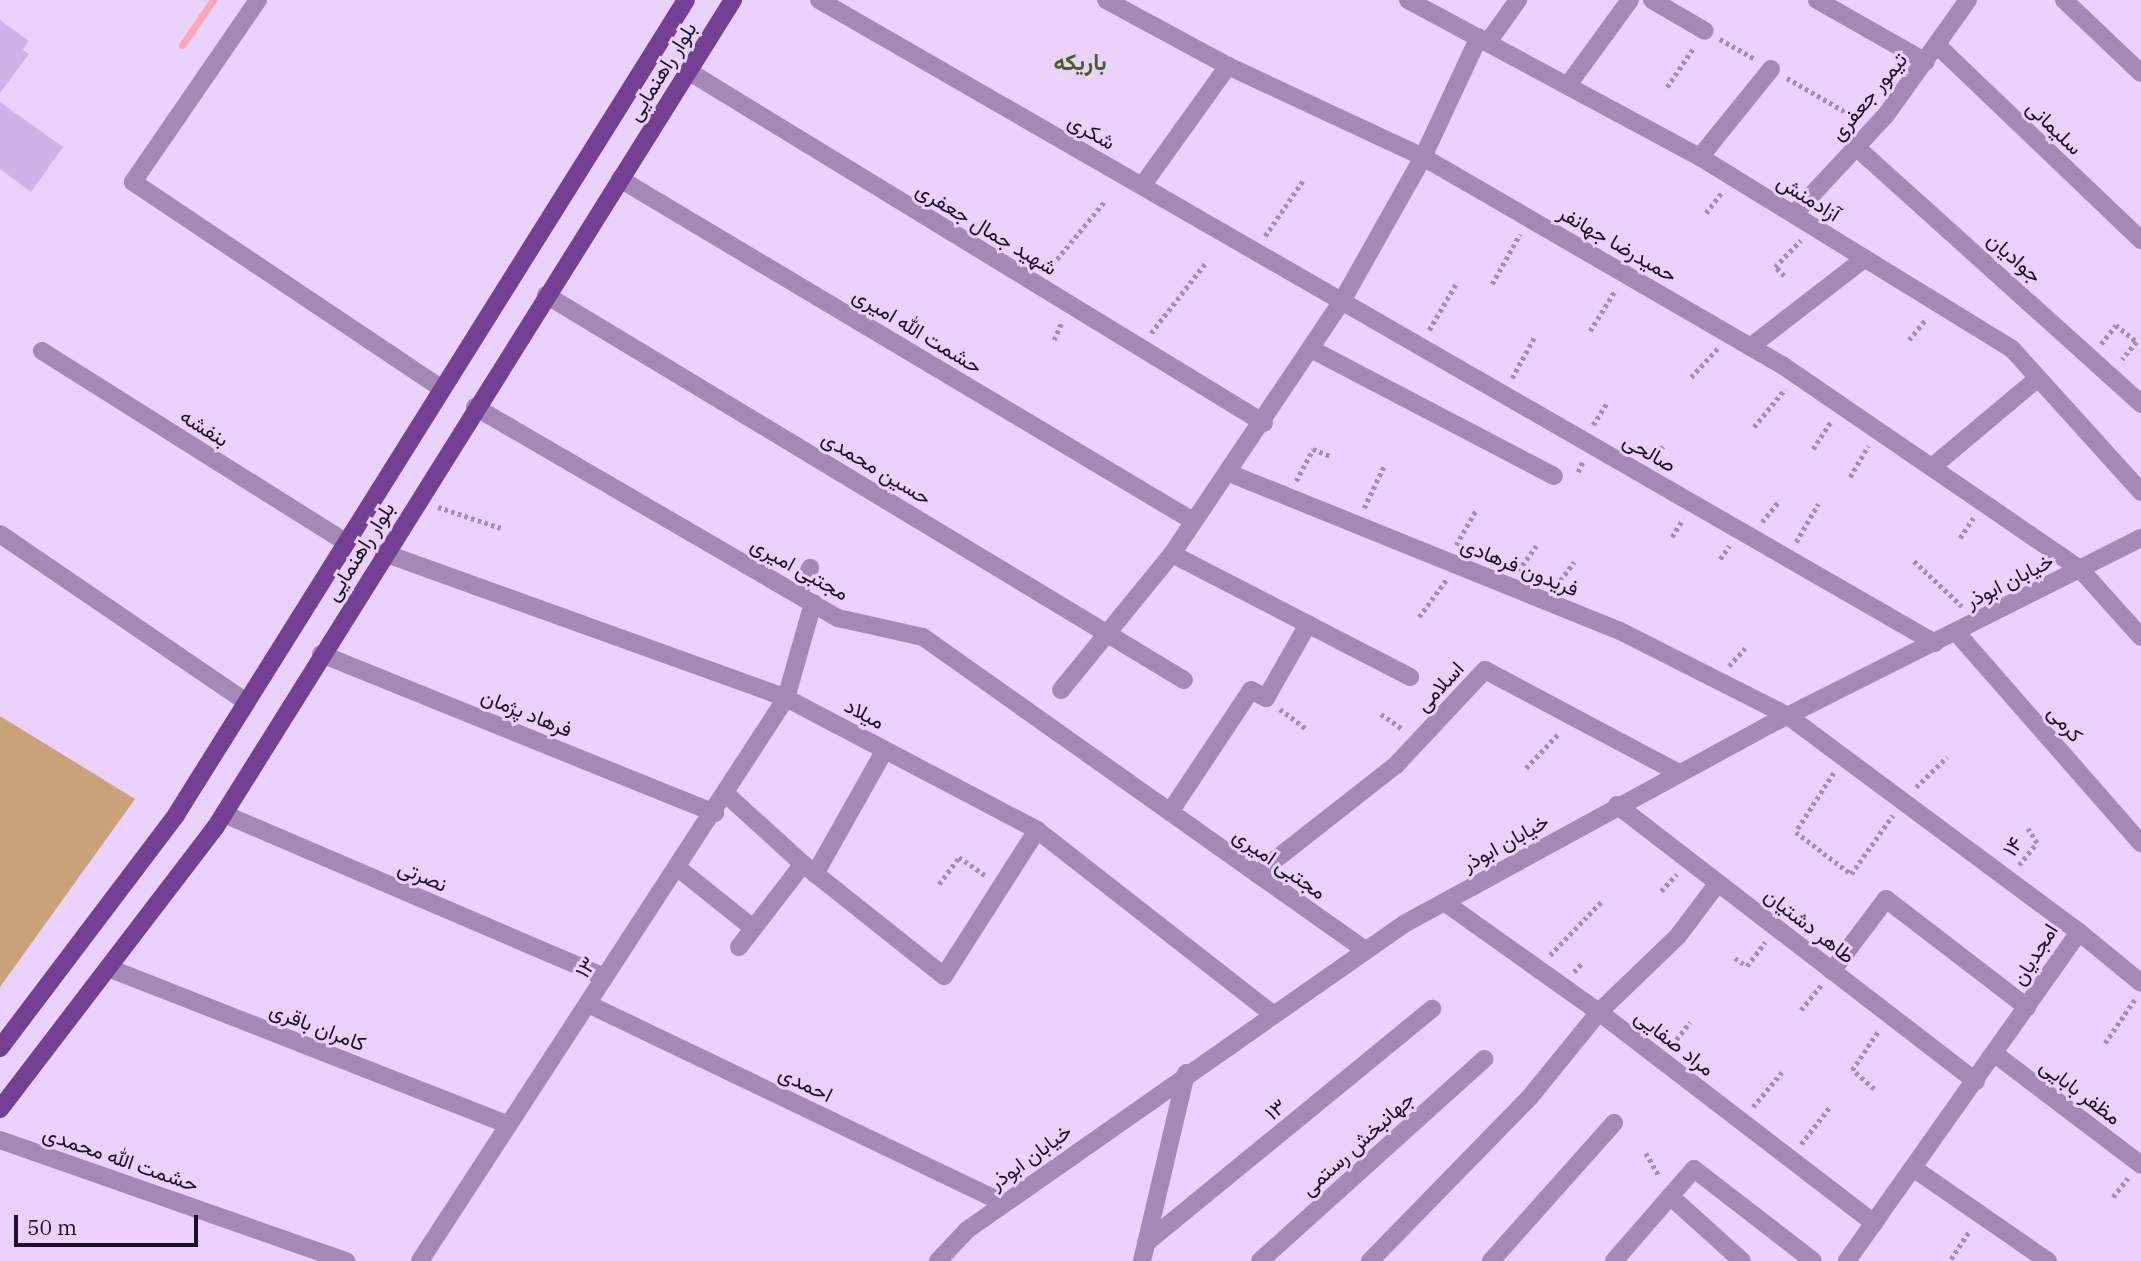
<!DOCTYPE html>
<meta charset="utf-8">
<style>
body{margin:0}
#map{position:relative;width:2141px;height:1261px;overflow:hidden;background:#ebd2fe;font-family:"IBM Plex Serif",Vazirmatn,serif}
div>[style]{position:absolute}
.green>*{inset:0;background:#c9a377}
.stream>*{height:7px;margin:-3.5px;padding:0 3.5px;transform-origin:3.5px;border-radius:3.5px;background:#fca7b3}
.building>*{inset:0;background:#d1b2e8}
.path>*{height:4.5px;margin-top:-2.25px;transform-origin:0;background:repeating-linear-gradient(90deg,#a28eb1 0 3.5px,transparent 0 7px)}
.minor>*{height:18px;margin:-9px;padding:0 9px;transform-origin:9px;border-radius:9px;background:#a489b7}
.major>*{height:18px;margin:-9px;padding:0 9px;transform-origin:9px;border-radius:9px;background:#734093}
span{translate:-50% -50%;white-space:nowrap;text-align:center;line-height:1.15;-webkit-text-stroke:6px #ebd2fe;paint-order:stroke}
.street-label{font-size:21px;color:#1c1124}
.neighbourhood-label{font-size:23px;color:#446220;font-weight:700}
.scale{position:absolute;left:14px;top:1215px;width:184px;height:32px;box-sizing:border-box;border:4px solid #1c1124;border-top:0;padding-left:9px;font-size:21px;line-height:24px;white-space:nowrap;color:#1c1124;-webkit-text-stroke:5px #ebd2fe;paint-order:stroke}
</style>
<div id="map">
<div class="green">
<i style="clip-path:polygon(0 716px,135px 799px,0 987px)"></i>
</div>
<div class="stream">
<i style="left:182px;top:45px;width:55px;rotate:-55.4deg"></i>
</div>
<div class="building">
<i style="clip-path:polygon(0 20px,29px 41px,23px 50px,29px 54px,0 93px)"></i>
<i style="clip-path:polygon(0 102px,63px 147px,31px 192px,0 169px)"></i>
</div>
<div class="path">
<i style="left:1720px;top:39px;width:40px;rotate:29.7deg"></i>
<i style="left:1787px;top:78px;width:82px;rotate:30deg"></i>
<i style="left:1667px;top:87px;width:48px;rotate:-56deg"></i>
<i style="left:1706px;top:213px;width:26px;rotate:-53deg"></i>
<i style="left:1265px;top:236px;width:69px;rotate:-55.6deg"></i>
<i style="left:1048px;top:270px;width:88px;rotate:-50.5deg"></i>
<i style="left:1784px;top:276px;width:13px;rotate:-135deg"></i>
<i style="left:1775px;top:267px;width:37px;rotate:-46deg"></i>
<i style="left:1492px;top:284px;width:57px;rotate:-60.8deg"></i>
<i style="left:1429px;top:330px;width:56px;rotate:-59.7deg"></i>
<i style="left:1590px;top:331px;width:49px;rotate:-58.2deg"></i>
<i style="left:1151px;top:333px;width:91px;rotate:-52.1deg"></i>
<i style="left:1054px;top:340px;width:21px;rotate:-67deg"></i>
<i style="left:1909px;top:340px;width:28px;rotate:-51deg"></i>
<i style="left:2101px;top:344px;width:24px;rotate:-52deg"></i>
<i style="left:2116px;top:325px;width:27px;rotate:39deg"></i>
<i style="left:2137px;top:342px;width:23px;rotate:130deg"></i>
<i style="left:1691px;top:377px;width:40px;rotate:-47deg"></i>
<i style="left:1512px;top:378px;width:48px;rotate:-61.3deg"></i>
<i style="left:1593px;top:425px;width:26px;rotate:-58deg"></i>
<i style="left:1754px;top:427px;width:49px;rotate:-50.8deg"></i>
<i style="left:1813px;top:449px;width:33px;rotate:-57deg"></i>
<i style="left:1653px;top:459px;width:16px;rotate:-52deg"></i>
<i style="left:1578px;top:472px;width:12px;rotate:-66deg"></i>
<i style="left:1850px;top:477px;width:36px;rotate:-60deg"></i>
<i style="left:1296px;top:481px;width:36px;rotate:-62deg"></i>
<i style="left:1313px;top:449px;width:18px;rotate:22deg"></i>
<i style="left:438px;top:507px;width:66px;rotate:18.4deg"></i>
<i style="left:1364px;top:508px;width:47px;rotate:-64.5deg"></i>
<i style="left:1762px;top:522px;width:28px;rotate:-51deg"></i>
<i style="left:1672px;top:537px;width:21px;rotate:-59deg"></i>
<i style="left:1960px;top:538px;width:24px;rotate:-57deg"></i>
<i style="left:1796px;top:542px;width:44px;rotate:-59.9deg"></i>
<i style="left:1456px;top:545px;width:40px;rotate:-60.3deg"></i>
<i style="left:1720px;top:559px;width:16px;rotate:-55deg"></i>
<i style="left:1914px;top:561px;width:66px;rotate:43.2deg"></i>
<i style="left:1518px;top:571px;width:31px;rotate:-54deg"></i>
<i style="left:1556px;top:586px;width:30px;rotate:-53deg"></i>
<i style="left:1419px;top:617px;width:46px;rotate:-53.9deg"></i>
<i style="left:1729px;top:666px;width:24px;rotate:-48deg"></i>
<i style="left:1280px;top:709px;width:35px;rotate:37deg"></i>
<i style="left:1381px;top:714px;width:28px;rotate:35deg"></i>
<i style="left:1526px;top:768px;width:48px;rotate:-46.7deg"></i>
<i style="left:1834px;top:773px;width:70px;rotate:122.8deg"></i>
<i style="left:1796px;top:832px;width:69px;rotate:37.4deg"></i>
<i style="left:1851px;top:874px;width:72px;rotate:-54.6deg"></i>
<i style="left:1916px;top:787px;width:43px;rotate:-44.1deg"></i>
<i style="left:2019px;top:865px;width:28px;rotate:-51deg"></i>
<i style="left:2037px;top:843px;width:17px;rotate:-123deg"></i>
<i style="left:939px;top:884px;width:34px;rotate:-53deg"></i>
<i style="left:959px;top:857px;width:32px;rotate:35deg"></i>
<i style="left:1661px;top:891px;width:23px;rotate:-47deg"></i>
<i style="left:1550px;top:955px;width:75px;rotate:-46.1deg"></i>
<i style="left:1735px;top:958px;width:14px;rotate:34deg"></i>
<i style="left:1747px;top:966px;width:30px;rotate:-53deg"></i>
<i style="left:1574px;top:972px;width:13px;rotate:-48deg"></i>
<i style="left:1801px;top:1010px;width:32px;rotate:-51deg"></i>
<i style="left:2105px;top:1043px;width:53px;rotate:-55.7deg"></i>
<i style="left:1672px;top:1045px;width:29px;rotate:-52deg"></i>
<i style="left:1874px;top:1089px;width:29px;rotate:-139deg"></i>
<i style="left:1852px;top:1070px;width:48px;rotate:-56deg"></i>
<i style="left:1753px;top:1107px;width:45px;rotate:-50.4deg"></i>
<i style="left:1801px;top:1144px;width:46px;rotate:-52.1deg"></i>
<i style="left:1646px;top:1153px;width:28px;rotate:60deg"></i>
<i style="left:2113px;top:1197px;width:24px;rotate:-52deg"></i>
<i style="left:1951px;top:1259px;width:35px;rotate:-57deg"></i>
</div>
<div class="minor">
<i style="left:258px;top:0;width:221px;rotate:124.5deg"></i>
<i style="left:133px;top:182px;width:371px;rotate:33.8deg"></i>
<i style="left:819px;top:0;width:1288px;rotate:29.95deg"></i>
<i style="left:1106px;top:0;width:139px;rotate:28.4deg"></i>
<i style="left:1228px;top:66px;width:215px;rotate:25deg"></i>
<i style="left:1423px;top:157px;width:415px;rotate:30.1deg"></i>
<i style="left:1782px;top:365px;width:363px;rotate:34.4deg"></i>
<i style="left:2081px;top:570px;width:90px;rotate:48.2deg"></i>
<i style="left:1408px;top:0;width:332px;rotate:28.3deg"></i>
<i style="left:1700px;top:157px;width:366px;rotate:31.6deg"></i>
<i style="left:2012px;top:349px;width:193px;rotate:47.9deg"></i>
<i style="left:1652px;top:0;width:61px;rotate:30.3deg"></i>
<i style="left:1817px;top:0;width:125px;rotate:29.6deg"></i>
<i style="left:2064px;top:0;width:106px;rotate:43.5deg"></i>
<i style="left:1488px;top:42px;width:52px;rotate:-54.5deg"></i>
<i style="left:1938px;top:46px;width:281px;rotate:43.7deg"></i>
<i style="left:688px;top:71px;width:675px;rotate:31.43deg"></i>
<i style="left:1568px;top:85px;width:105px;rotate:-53.9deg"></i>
<i style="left:1856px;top:147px;width:384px;rotate:42deg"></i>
<i style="left:1700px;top:157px;width:113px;rotate:-51.1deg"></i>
<i style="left:620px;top:179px;width:667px;rotate:30.83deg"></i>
<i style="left:1142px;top:186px;width:148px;rotate:-54.4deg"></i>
<i style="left:1794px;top:214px;width:135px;rotate:-47.1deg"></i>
<i style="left:1886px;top:115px;width:141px;rotate:-54.5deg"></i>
<i style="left:546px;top:295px;width:745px;rotate:31.11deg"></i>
<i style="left:1750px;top:347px;width:145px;rotate:-37.7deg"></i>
<i style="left:1311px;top:349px;width:274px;rotate:27.6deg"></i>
<i style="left:42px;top:351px;width:357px;rotate:32.2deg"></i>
<i style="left:475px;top:407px;width:420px;rotate:30.2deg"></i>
<i style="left:838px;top:618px;width:87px;rotate:12.6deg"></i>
<i style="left:923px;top:637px;width:542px;rotate:35.3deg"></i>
<i style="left:1932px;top:467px;width:138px;rotate:-40deg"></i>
<i style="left:1229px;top:473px;width:422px;rotate:22deg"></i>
<i style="left:1620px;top:631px;width:188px;rotate:26.8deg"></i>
<i style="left:1788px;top:716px;width:362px;rotate:36.6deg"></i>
<i style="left:2079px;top:932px;width:403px;rotate:125.2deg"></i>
<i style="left:0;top:534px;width:297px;rotate:34.3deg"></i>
<i style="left:384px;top:553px;width:427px;rotate:19.8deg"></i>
<i style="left:786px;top:698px;width:284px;rotate:27.7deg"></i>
<i style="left:1037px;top:830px;width:297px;rotate:38deg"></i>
<i style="left:1172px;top:554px;width:268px;rotate:27.3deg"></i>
<i style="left:798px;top:594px;width:29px;rotate:-65deg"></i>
<i style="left:1956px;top:632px;width:281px;rotate:48.8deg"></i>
<i style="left:321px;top:654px;width:425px;rotate:22deg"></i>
<i style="left:1061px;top:690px;width:176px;rotate:-50.8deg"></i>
<i style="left:1172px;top:554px;width:305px;rotate:-56.1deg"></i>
<i style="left:1342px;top:301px;width:165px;rotate:-60.6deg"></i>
<i style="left:1423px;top:157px;width:132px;rotate:-65deg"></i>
<i style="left:726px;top:794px;width:104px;rotate:42.3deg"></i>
<i style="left:1617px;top:805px;width:453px;rotate:37.6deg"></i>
<i style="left:1170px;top:812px;width:146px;rotate:-56.4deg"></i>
<i style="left:1251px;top:690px;width:17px;rotate:28deg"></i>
<i style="left:1266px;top:698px;width:85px;rotate:-60.4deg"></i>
<i style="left:224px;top:814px;width:414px;rotate:23.2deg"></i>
<i style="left:678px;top:868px;width:96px;rotate:38.7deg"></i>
<i style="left:815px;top:874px;width:142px;rotate:-60.6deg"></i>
<i style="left:1257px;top:874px;width:177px;rotate:-38.1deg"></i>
<i style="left:1396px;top:765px;width:130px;rotate:-46.9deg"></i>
<i style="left:1485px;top:670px;width:220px;rotate:28deg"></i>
<i style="left:1444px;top:902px;width:190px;rotate:35.4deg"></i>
<i style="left:1599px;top:1012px;width:347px;rotate:37.5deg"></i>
<i style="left:2079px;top:932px;width:80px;rotate:39.4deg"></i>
<i style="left:739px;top:947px;width:105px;rotate:-52.4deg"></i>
<i style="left:803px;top:864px;width:180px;rotate:38.5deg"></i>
<i style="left:944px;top:976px;width:173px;rotate:-57.5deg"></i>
<i style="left:111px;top:969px;width:427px;rotate:21.4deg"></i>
<i style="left:1832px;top:971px;width:90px;rotate:-53.1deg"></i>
<i style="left:1886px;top:899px;width:178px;rotate:37.5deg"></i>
<i style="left:588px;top:1004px;width:461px;rotate:25.6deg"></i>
<i style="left:1995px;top:1054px;width:183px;rotate:37.2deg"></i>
<i style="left:0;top:1140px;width:367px;rotate:19.3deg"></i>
<i style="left:1913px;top:1168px;width:164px;rotate:34.6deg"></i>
<i style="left:1670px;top:1196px;width:97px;rotate:42.1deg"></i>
<i style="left:1146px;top:1243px;width:370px;rotate:-39.3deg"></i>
<i style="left:420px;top:1261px;width:672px;rotate:-56.97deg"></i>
<i style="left:786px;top:698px;width:99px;rotate:-74.1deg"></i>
<i style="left:938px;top:1261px;width:42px;rotate:-46.9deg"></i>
<i style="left:967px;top:1230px;width:533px;rotate:-35deg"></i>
<i style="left:1404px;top:924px;width:416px;rotate:-28.6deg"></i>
<i style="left:1769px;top:725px;width:416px;rotate:-26.7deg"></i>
<i style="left:1142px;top:1261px;width:193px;rotate:-76.8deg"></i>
<i style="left:1260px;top:1261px;width:302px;rotate:-42deg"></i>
<i style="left:1370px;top:1261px;width:229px;rotate:-45.7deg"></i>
<i style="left:1530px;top:1097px;width:109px;rotate:-50.9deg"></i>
<i style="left:1599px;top:1012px;width:110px;rotate:-43.9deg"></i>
<i style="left:1678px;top:936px;width:66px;rotate:-53deg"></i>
<i style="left:1491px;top:1261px;width:185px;rotate:-48.3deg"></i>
<i style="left:1614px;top:1261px;width:122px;rotate:-49deg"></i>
<i style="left:1694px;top:1169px;width:150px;rotate:37.7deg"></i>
</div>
<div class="major">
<i style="left:0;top:1048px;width:292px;rotate:-52.9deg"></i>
<i style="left:176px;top:815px;width:961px;rotate:-57.96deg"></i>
<i style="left:0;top:1109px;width:354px;rotate:-52.6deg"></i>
<i style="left:215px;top:828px;width:977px;rotate:-57.97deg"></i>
</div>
<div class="street-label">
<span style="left:661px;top:71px;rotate:-58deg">بلوار راهنمایی</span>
<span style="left:1868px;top:96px;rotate:-50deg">تیمور جعفری</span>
<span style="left:2055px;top:127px;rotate:44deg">سلیمانی</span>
<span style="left:1092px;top:131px;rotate:30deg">شکری</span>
<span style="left:1809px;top:197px;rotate:32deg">آزادمنش</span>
<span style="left:987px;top:228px;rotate:31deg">شهید جمال جعفری</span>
<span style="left:1618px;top:243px;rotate:30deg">حمیدرضا جهانفر</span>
<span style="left:2015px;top:257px;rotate:41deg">جوادیان</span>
<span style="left:918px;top:330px;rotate:31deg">حشمت الله امیری</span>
<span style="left:205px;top:427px;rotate:32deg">بنفشه</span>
<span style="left:1650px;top:452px;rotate:30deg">صالحی</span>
<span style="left:877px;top:467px;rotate:31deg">حسین محمدی</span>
<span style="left:359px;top:551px;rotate:-58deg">بلوار راهنمایی</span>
<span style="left:1520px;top:566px;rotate:22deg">فریدون فرهادی</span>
<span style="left:800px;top:568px;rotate:29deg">مجتبی امیری</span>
<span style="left:2009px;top:580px;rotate:-27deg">خیابان ابوذر</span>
<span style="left:1439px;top:686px;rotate:-47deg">اسلامی</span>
<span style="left:527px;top:712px;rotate:22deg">فرهاد پژمان</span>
<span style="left:865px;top:713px;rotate:28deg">میلاد</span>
<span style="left:2066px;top:723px;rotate:49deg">کرمی</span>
<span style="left:1505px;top:842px;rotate:-29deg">خیابان ابوذر</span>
<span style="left:2012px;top:846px;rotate:-56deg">۱۴</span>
<span style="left:1280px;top:863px;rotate:35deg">مجتبی امیری</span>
<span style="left:423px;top:875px;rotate:23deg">نصرتی</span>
<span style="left:1810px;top:925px;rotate:38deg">طاهر دشتیان</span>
<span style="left:2034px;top:954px;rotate:-58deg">امجدیان</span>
<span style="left:585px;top:967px;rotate:-57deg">۱۳</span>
<span style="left:318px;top:1026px;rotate:21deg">کامران باقری</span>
<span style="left:1675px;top:1042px;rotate:38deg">مراد صفایی</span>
<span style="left:806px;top:1083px;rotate:26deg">احمدی</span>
<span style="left:2081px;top:1091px;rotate:37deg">مظفر بابایی</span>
<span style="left:1275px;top:1109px;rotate:-39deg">۱۳</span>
<span style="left:1357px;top:1143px;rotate:-42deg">جهانبخش رستمی</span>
<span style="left:1030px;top:1156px;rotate:-36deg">خیابان ابوذر</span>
<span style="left:121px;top:1158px;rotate:19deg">حشمت الله محمدی</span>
</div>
<div class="neighbourhood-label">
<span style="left:1080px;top:61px">باریکه</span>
</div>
<div class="scale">50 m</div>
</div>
